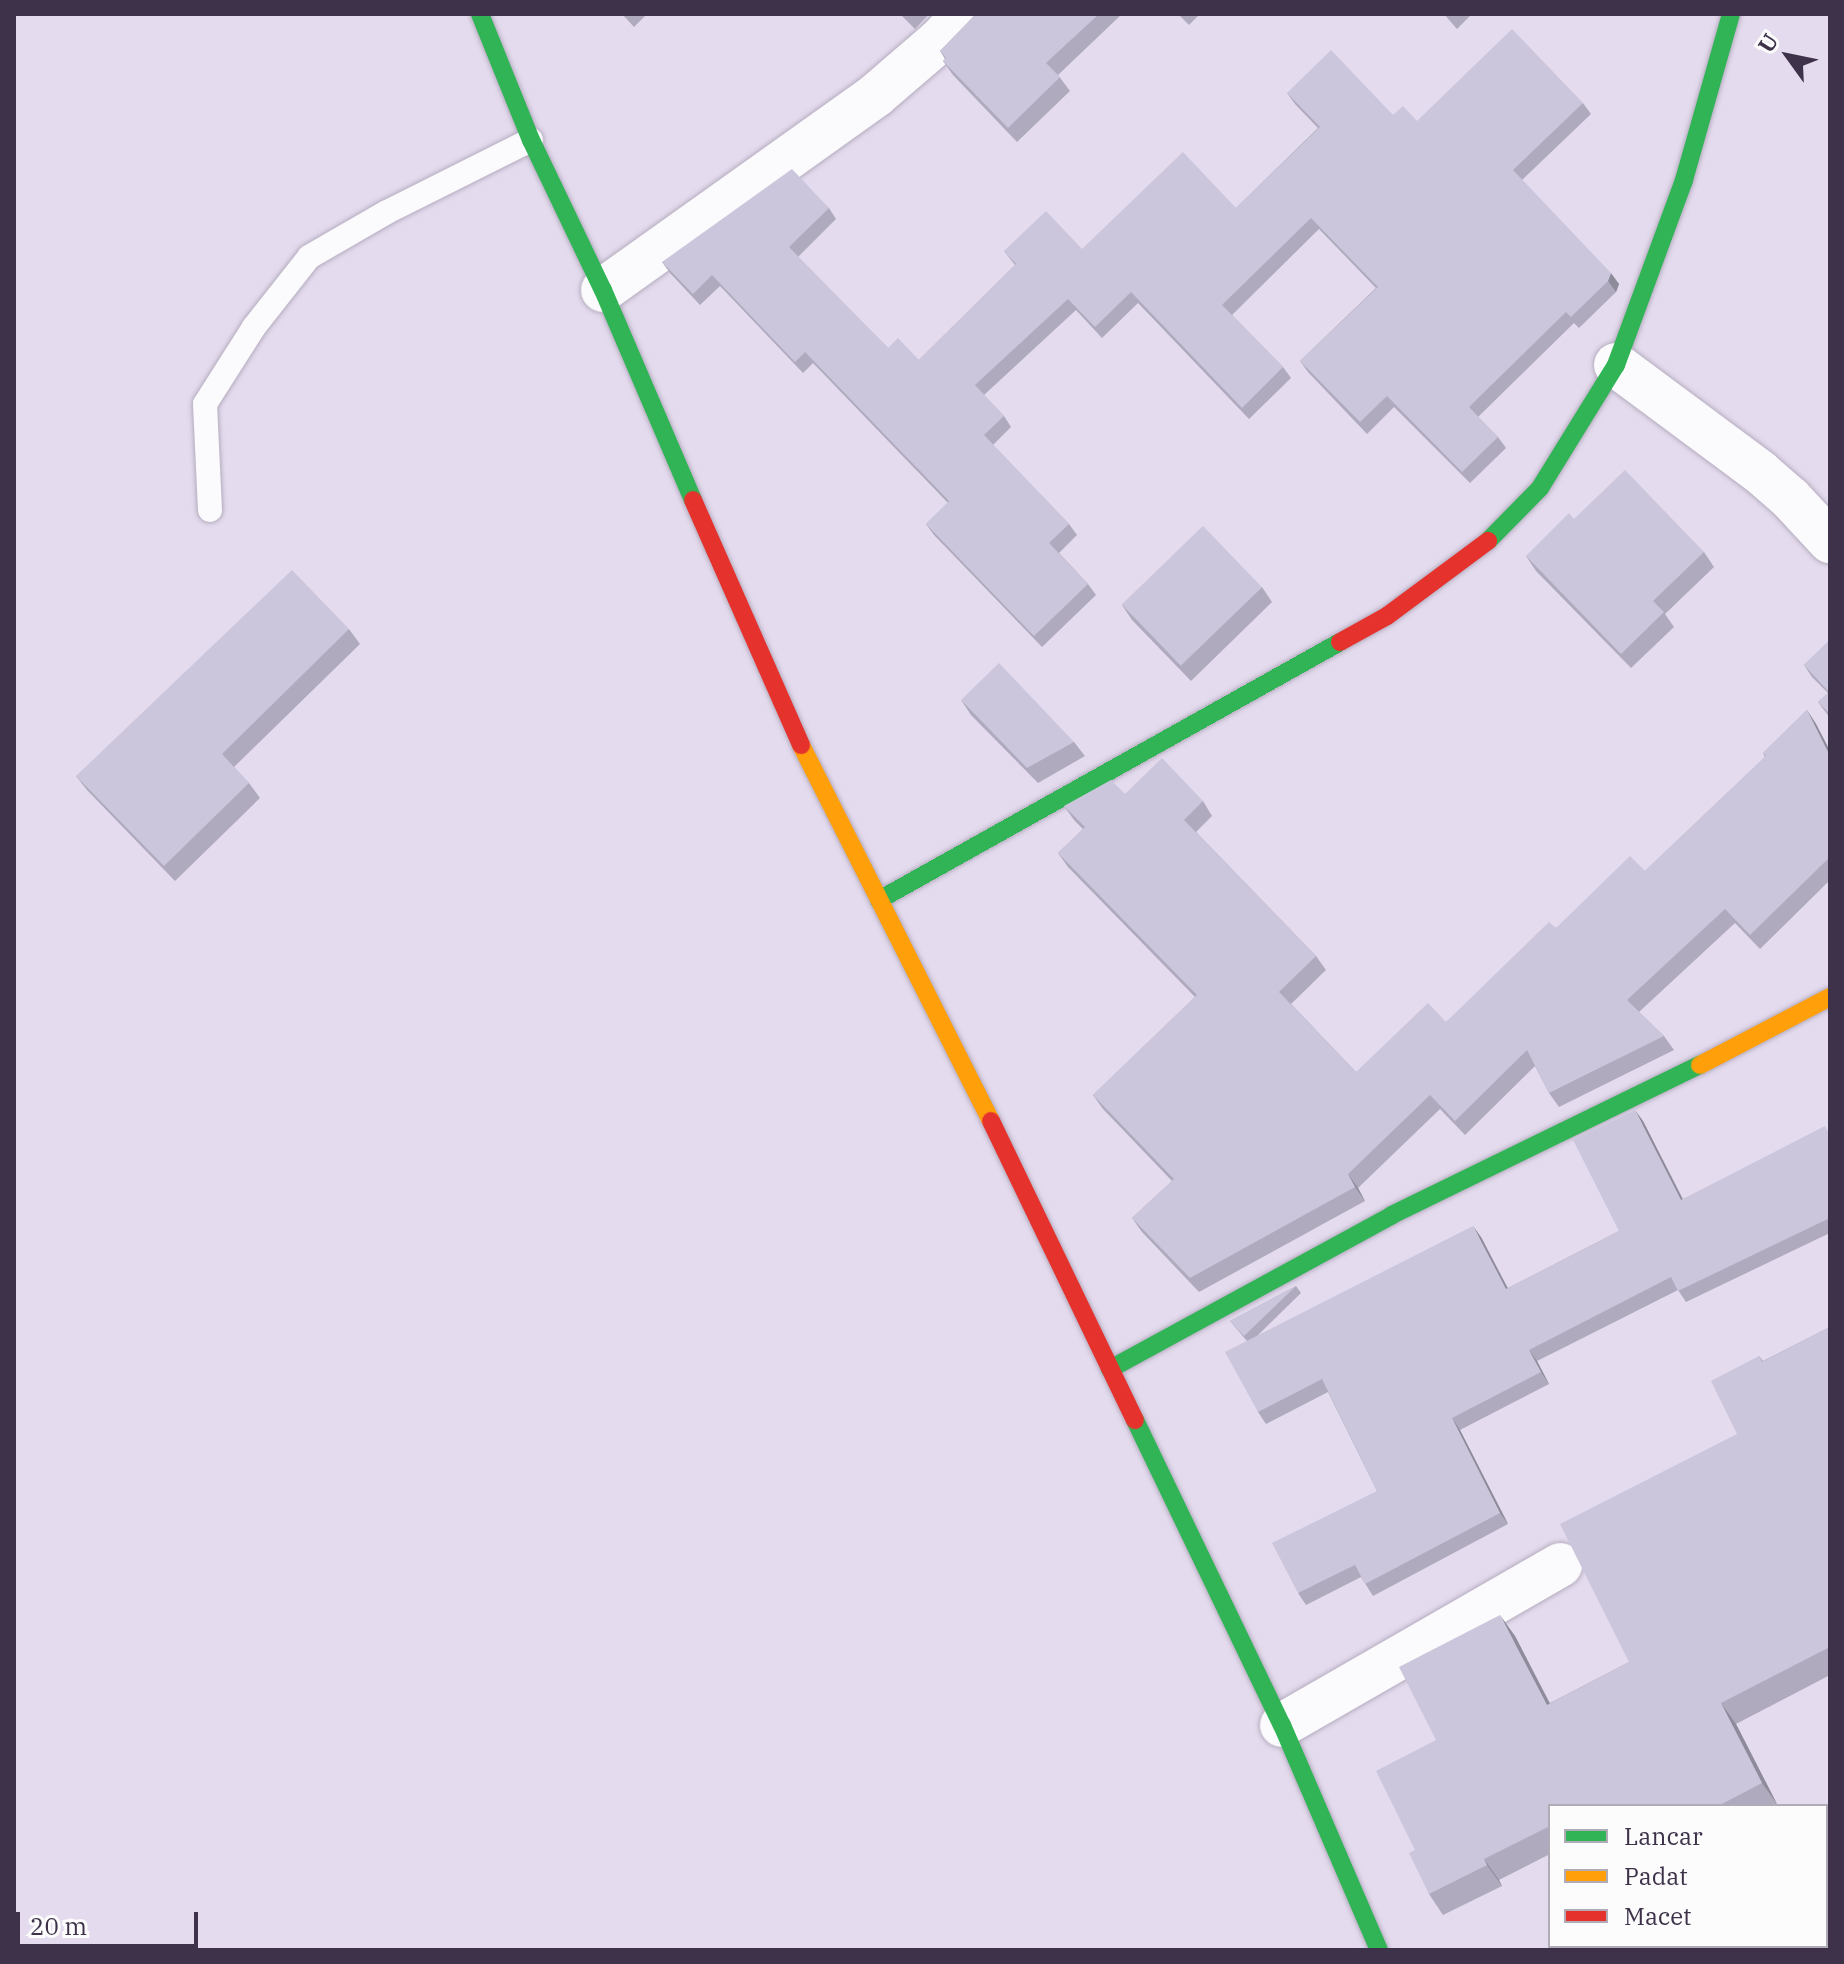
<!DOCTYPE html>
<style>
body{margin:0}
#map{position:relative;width:1844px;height:1964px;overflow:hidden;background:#e4dbee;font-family:"IBM Plex Serif",serif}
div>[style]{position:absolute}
.roads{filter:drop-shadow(0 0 2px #b5acbf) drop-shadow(0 0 2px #b5acbf)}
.lane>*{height:24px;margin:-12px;padding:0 12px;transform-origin:12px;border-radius:12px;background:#fbfafc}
.street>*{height:44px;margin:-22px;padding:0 22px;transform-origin:22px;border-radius:22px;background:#fbfafc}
.fast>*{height:18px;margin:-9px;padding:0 9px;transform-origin:9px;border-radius:9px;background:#30b455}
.slow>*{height:18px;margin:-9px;padding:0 9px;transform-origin:9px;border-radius:9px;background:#ff9f0a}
.jam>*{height:18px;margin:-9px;padding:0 9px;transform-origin:9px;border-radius:9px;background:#e5322d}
.wall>*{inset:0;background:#afaabd}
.shaded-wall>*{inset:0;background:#8e8b9a}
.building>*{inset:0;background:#cbc6dc;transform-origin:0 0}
span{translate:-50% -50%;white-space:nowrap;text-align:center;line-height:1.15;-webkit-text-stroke:8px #fcfcfc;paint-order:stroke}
.frame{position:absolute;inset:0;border:16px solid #3d3249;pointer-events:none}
.legend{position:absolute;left:1548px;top:1804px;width:280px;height:144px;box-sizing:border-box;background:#fcfcfc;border:2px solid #b0abb4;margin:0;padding:10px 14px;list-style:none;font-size:24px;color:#3d3249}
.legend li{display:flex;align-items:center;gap:16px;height:40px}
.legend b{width:40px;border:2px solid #b0abb4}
.north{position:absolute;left:1748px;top:16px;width:80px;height:80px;-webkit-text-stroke:6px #fcfcfc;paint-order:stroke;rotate:303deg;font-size:22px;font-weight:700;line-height:32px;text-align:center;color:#3d3249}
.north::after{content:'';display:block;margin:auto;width:28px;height:36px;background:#3d3249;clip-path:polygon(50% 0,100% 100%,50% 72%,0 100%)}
.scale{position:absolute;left:16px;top:1912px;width:182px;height:36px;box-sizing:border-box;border:4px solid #3d3249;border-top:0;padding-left:10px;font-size:24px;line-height:28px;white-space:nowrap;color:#3d3249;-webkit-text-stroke:6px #fcfcfc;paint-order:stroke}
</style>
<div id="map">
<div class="roads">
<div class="lane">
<i style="left:210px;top:510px;width:106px;rotate:-92.7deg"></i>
<i style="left:205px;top:404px;width:91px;rotate:-57.5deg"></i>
<i style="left:254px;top:327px;width:89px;rotate:-51.8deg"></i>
<i style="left:309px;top:257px;width:90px;rotate:-30deg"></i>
<i style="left:387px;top:212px;width:161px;rotate:-26.6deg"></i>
</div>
<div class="street">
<i style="left:603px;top:290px;width:335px;rotate:-35.5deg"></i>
<i style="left:876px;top:95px;width:84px;rotate:-40.7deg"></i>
<i style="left:940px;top:40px;width:35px;rotate:-47deg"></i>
<i style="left:1616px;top:365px;width:179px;rotate:36.6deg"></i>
<i style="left:1760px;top:472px;width:40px;rotate:41deg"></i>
<i style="left:1790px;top:498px;width:59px;rotate:47.1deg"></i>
<i style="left:1282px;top:1725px;width:321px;rotate:-29.9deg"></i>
</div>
<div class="fast">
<i style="left:480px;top:14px;width:136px;rotate:68deg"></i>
<i style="left:531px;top:140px;width:166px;rotate:64.4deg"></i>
<i style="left:603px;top:290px;width:228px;rotate:66.8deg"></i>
<i style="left:1488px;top:541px;width:74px;rotate:-45.5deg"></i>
<i style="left:1540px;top:488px;width:145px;rotate:-58.3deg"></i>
<i style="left:1616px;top:365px;width:197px;rotate:-69.8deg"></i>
<i style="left:1684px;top:180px;width:173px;rotate:-74.2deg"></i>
<i style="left:879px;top:900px;width:528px;rotate:-29.23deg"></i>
<i style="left:1110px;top:1369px;width:321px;rotate:-28.6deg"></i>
<i style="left:1392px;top:1215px;width:343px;rotate:-26deg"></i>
<i style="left:1135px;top:1420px;width:339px;rotate:64.3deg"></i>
<i style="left:1282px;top:1725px;width:245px;rotate:66.7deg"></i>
</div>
<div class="slow">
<i style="left:801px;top:745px;width:421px;rotate:63.2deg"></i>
<i style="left:1700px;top:1065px;width:147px;rotate:-27.6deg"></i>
</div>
<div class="jam">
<i style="left:693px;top:500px;width:268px;rotate:66.2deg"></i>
<i style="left:1340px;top:642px;width:54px;rotate:-29deg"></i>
<i style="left:1387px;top:616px;width:126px;rotate:-36.6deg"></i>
<i style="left:991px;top:1121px;width:332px;rotate:64.3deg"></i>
</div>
</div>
<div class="wall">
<i style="clip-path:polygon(622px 14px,647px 14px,634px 27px)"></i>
<i style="clip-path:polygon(900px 14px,929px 14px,915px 29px)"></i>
<i style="clip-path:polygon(974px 14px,1122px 14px,1058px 75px,1070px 91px,1017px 142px,953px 75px,943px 61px,945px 59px,940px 51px,973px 17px)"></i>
<i style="clip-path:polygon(1178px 14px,1200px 14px,1189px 25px)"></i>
<i style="clip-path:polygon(1444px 14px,1472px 14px,1457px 29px)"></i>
<i style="clip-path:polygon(1287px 93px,1417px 121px,1583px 103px,1591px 114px,1522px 180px,1619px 284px,1616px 292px,1579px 328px,1574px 323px,1478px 417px,1498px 437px,1506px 448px,1470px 483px,1394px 407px,1367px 434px,1308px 372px,1300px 361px,1376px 288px,1319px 229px,1232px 315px,1283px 367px,1291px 378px,1249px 419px,1138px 303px,1102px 338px,1076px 310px,984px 395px,1004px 416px,1011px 427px,993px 445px,1069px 524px,1077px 535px,1059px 553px,1088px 584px,1096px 595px,1042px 647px,934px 535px,926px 524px,948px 503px,813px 363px,803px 373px,720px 286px,700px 305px,670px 273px,662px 262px,829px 208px,836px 219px,798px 257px,888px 348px,919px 360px,1015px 265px,1004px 251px,1082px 249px,1236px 208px,1318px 128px,1295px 104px)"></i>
<i style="clip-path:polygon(1574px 519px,1704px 552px,1714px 567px,1665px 614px,1674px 627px,1631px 668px,1536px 571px,1526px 556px)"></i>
<i style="clip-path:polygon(1262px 587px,1272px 602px,1191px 681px,1132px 620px,1122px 605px)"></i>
<i style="clip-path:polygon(349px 629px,360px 644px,234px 767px,249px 783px,260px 798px,175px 881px,87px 790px,76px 776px)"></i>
<i style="clip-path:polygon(1830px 640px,1830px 718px,1818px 702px,1828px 693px,1812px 677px,1804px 665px)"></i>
<i style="clip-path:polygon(961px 700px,1074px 742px,1085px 756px,1038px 783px,971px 715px)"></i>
<i style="clip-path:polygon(1807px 710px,1816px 724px,1830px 751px,1830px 880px,1760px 949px,1735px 923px,1639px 1012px,1664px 1036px,1674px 1050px,1559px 1107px,1549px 1093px,1535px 1066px,1465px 1135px,1440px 1109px,1358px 1188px,1365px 1201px,1199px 1292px,1142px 1232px,1132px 1218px,1172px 1181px,1103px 1109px,1093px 1095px,1195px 997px,1068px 867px,1058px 853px,1083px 829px,1074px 820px,1064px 806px,1125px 794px,1203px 801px,1212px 816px,1196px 832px,1316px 956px,1326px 970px,1291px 1004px,1356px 1072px,1446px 1022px,1556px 928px,1645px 871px,1765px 757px,1763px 753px)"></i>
<i style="clip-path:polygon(1643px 1121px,1683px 1199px,1830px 1133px,1830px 1233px,1686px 1302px,1678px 1290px,1537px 1361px,1549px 1384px,1460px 1430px,1508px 1524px,1373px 1596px,1361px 1577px,1306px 1605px,1298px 1593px,1377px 1491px,1328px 1392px,1266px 1424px,1258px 1412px,1247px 1341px,1230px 1321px,1296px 1286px,1301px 1293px,1257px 1336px,1481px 1237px,1508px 1288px,1619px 1231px)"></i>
<i style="clip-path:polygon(1830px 1327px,1830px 1675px,1736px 1724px,1777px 1804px,1774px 1806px,1550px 1806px,1550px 1854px,1499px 1880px,1502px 1886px,1443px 1915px,1429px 1894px,1415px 1850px,1436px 1740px,1515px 1636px,1550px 1703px,1629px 1662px,1737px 1434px,1759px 1356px,1763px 1361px)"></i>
</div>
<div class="shaded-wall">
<i style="clip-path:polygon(1611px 273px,1619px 284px,1616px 292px,1608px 281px)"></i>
<i style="clip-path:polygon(1807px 710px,1816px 724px,1830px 751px,1830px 756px)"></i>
<i style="clip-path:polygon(1635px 1110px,1643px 1121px,1689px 1212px,1681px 1200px)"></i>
<i style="clip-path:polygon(1348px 1174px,1358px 1188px,1365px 1201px,1355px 1187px)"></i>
<i style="clip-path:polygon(1473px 1226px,1481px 1237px,1514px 1301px,1506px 1289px)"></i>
<i style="clip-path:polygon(1529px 1350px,1537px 1361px,1549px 1384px,1541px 1372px)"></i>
<i style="clip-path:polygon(1452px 1418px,1460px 1430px,1508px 1524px,1500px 1513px)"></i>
<i style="clip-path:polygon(1500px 1615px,1515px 1636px,1561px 1726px,1547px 1705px)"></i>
<i style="clip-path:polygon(1721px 1703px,1736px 1724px,1777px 1804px,1762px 1783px)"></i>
<i style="clip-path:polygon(1484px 1859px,1499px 1880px,1502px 1886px,1487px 1865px)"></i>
<i style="clip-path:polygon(1826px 1875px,1830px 1881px,1830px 1888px,1826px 1881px)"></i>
</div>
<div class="building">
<i style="clip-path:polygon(974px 14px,1099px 14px,1046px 63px,1060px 77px,1008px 128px,943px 61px,946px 58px,940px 51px,973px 17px)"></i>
<i style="clip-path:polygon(1512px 29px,1583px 103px,1513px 170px,1611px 273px,1608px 281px,1571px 317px,1566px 312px,1469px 407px,1498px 437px,1462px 472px,1387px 396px,1360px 422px,1300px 361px,1378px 287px,1311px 218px,1222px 305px,1283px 367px,1242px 408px,1131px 292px,1095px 327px,1068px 299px,975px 385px,1004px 416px,984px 435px,1069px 524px,1049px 543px,1088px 584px,1034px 636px,926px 524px,949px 501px,805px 352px,795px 362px,712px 275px,693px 294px,662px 262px,792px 169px,829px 208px,789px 247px,888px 348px,898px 338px,919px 360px,1016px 264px,1004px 251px,1046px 211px,1082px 249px,1183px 152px,1236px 208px,1320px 127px,1287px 93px,1331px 50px,1393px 115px,1403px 106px,1417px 121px)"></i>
<i style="clip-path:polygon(1625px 470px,1704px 552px,1653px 601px,1664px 612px,1621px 654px,1526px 556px,1569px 513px,1574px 519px)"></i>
<i style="left:1203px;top:526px;width:85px;height:113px;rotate:46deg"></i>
<i style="clip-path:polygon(292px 570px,349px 629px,222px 754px,249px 783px,164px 866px,76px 776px)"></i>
<i style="clip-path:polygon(1830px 640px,1830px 714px,1818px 702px,1829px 692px,1804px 665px)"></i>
<i style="clip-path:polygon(999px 663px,1074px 742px,1027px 768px,961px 700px)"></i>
<i style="clip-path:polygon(1807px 710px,1830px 756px,1830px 857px,1750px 935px,1725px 909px,1627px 1000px,1664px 1036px,1549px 1093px,1527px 1050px,1455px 1121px,1430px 1095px,1348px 1174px,1355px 1187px,1190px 1278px,1132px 1218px,1174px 1179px,1093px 1095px,1197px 995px,1058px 853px,1085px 827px,1064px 806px,1111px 780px,1125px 794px,1162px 758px,1203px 801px,1184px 820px,1316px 956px,1279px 992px,1356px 1072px,1428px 1003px,1446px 1022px,1549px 922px,1556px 928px,1630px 856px,1645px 871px,1766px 756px,1763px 753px)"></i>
<i style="clip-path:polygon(1635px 1110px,1681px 1200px,1825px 1126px,1830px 1136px,1830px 1218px,1678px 1291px,1671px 1277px,1529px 1350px,1541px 1372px,1452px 1418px,1500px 1513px,1365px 1584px,1355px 1565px,1298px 1593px,1272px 1543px,1377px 1491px,1322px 1379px,1258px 1412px,1225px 1352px,1473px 1226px,1506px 1289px,1619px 1231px,1573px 1140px)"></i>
<i style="clip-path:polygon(1296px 1286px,1244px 1336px,1230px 1321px)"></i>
<i style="clip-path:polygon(1830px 1327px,1830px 1647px,1721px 1703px,1762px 1783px,1718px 1806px,1550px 1806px,1550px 1826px,1484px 1859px,1487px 1865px,1429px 1894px,1409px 1853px,1415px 1850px,1376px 1771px,1436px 1740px,1399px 1667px,1500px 1615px,1547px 1705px,1629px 1662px,1560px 1524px,1737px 1434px,1711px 1381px,1759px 1356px,1762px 1362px)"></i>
<i style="clip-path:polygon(1826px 1881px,1830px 1888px,1830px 1950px,1593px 1950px,1601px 1946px,1826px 1946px)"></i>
</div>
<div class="frame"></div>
<ul class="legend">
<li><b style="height:10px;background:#30b455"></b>Lancar</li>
<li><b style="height:10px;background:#ff9f0a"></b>Padat</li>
<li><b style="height:10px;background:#e5322d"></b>Macet</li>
</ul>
<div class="north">U</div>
<div class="scale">20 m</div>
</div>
